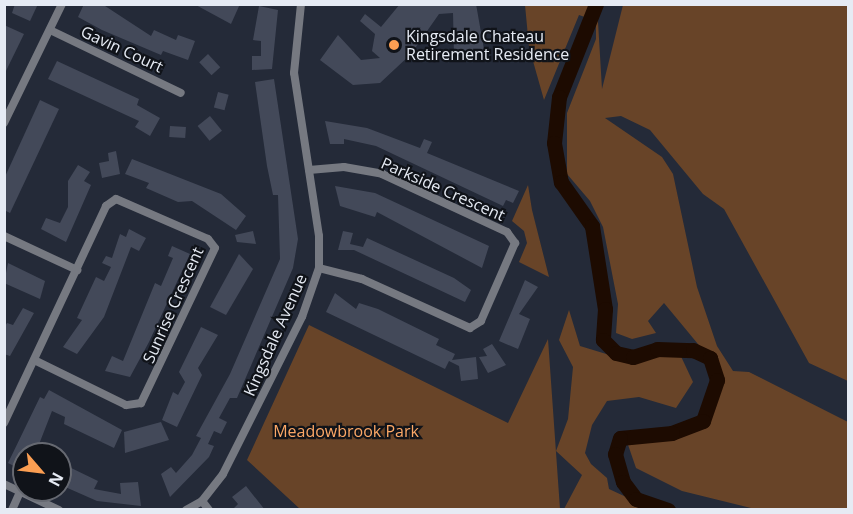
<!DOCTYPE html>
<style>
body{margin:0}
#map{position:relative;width:853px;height:514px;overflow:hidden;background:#242a38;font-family:"Open Sans",sans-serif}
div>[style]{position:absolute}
.green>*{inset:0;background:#684428}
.river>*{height:15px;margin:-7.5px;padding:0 7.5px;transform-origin:7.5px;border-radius:7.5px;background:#1d0b01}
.building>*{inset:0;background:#434959;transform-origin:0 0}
.minor>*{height:8px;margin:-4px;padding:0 4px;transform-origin:4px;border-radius:4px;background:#767981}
.dots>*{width:16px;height:16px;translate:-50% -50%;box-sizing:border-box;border:3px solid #101319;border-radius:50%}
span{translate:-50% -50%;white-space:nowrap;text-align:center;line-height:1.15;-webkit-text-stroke:4.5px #101319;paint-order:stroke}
.poi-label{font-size:16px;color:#e6ebf4}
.left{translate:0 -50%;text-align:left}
.street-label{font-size:16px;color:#e6ebf4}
.park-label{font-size:16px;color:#fca867}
.frame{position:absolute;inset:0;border:6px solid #e6ebf4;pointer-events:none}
.north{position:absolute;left:12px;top:442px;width:60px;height:60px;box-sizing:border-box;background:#101319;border:2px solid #666971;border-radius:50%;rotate:118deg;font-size:16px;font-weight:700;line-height:24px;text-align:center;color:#e6ebf4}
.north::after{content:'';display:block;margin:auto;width:21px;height:27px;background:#fb9e52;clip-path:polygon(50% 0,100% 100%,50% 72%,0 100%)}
</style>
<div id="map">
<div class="green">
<i style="clip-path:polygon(525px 5px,597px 5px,602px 89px,623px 5px,848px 5px,848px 381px,809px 363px,724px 209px,703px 194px,650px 130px,621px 116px,605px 118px,662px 157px,673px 174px,697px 287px,717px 346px,733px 371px,749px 372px,848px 422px,848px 509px,755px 509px,682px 491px,636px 468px,625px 436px,702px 421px,714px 399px,717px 367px,664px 303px,648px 321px,656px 333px,632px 339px,616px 333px,618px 304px,603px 227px,590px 201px,567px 174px,567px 113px,596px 39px,596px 21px,579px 15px,544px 100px,529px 47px)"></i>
<i style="clip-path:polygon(528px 185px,532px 210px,549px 277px,519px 262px,527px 243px,524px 231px,512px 221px)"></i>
<i style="clip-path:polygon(569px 310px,580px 346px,626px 360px,637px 352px,678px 350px,693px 382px,676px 408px,639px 397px,607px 401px,592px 425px,585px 453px,591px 464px,607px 478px,609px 489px,652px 509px,564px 509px,582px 475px,556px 451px,568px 419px,573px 367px,559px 340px)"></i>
<i style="clip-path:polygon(309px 325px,508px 423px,548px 339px,560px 509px,300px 509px,247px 460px)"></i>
</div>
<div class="river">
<i style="left:596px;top:4px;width:100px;rotate:111.7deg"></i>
<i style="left:559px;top:97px;width:46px;rotate:96.2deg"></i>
<i style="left:554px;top:143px;width:40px;rotate:80deg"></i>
<i style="left:561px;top:182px;width:54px;rotate:54.8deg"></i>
<i style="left:592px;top:226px;width:84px;rotate:81.1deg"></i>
<i style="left:605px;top:309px;width:31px;rotate:94deg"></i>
<i style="left:603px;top:340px;width:18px;rotate:45deg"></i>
<i style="left:616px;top:353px;width:17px;rotate:13deg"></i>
<i style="left:633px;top:357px;width:25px;rotate:-18deg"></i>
<i style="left:657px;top:349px;width:36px;rotate:2deg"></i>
<i style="left:693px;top:350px;width:19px;rotate:25deg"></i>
<i style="left:710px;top:358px;width:23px;rotate:72deg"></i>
<i style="left:717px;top:380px;width:43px;rotate:108.9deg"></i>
<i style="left:703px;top:421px;width:33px;rotate:159deg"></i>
<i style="left:672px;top:433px;width:52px;rotate:174.5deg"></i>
<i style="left:620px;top:438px;width:17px;rotate:107deg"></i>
<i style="left:615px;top:454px;width:29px;rotate:74deg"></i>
<i style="left:623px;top:482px;width:21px;rotate:53deg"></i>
<i style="left:636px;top:499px;width:34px;rotate:19deg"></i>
</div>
<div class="building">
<i style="clip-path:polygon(15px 4px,38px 4px,30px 21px,12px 13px)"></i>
<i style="clip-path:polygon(84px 4px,102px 4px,151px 36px,154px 30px,176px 40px,178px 35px,195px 41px,188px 60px,163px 51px,161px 55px,102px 30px,78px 17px)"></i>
<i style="clip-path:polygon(194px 4px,240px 4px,231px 24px)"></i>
<i style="clip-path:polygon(400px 4px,476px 4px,485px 55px,454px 56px,453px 13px,439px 14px,411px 54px,380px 83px,353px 85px,320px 60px,338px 35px,361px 60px,380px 58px,372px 51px,375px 34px,360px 21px,365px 14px,381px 27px)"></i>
<i style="clip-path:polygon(259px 6px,278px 10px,272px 69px,252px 70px,252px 56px,261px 56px,261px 41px,253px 40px)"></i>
<i style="clip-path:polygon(4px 25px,24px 34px,4px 75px)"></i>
<i style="left:208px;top:54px;width:18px;height:12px;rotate:47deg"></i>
<i style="clip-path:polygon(57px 61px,139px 99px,137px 105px,160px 118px,150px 136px,135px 127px,139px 121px,48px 79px)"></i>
<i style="clip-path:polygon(274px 79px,298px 239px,293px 268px,237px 398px,230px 398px,219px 418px,227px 422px,221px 434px,214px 431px,208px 444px,214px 446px,209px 457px,170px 497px,161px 474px,171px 467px,176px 473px,192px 455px,201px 438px,196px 436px,230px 374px,280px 259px,278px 195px,273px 195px,267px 166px,255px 82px)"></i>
<i style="left:218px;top:92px;width:11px;height:16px;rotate:15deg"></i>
<i style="clip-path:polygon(40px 100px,59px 109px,10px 213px,4px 210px,4px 179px)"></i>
<i style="left:210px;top:116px;width:19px;height:16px;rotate:51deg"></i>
<i style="clip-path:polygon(325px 121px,367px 128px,420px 148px,424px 139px,432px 142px,427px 153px,519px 191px,513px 203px,506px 200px,503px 206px,376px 146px,344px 139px,344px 144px,330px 144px)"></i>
<i style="left:170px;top:126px;width:16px;height:11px;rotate:4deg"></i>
<i style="clip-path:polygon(116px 151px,120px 174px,102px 178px,99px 163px,109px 161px,108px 153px)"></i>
<i style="clip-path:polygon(132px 159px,221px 194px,246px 216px,236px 230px,192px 201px,178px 202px,146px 188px,149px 183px,125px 174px)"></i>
<i style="clip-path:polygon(78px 165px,90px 172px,84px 181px,91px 185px,66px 242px,41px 229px,46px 218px,60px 223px,68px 207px,68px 181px)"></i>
<i style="clip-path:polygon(335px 186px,375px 193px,489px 246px,482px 268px,377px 212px,375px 217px,340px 206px)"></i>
<i style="clip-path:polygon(129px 229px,146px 238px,139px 251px,131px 247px,104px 317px,77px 354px,63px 347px,82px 320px,77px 318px,96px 277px,104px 281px,111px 267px,102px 263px,106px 256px,112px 258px,120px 234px,126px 237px)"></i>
<i style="clip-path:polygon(253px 231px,256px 244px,237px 242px,235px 235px)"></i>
<i style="clip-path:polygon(343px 231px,353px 233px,350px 244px,363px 247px,367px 238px,454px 278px,471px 290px,465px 302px,354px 250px,338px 250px)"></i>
<i style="clip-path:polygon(172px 246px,190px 254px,149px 342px,130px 377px,105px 371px,112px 356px,123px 361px,155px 283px,161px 286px,173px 258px,168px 256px)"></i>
<i style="clip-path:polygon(239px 254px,253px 269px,226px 315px,210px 307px)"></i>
<i style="clip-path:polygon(8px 263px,45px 281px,40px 299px,4px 283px)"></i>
<i style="clip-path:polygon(525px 280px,538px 287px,519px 314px,530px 319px,518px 349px,499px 341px)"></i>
<i style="clip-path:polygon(335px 293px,356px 309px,359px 303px,378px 309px,439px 339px,436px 345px,455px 354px,452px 360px,476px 357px,478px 379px,461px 381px,459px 366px,449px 361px,445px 369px,326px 312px)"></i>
<i style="clip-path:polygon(23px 308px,34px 313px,10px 356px,4px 354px,4px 328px,7px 323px,13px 325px)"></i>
<i style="clip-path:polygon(201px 327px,218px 335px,198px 368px,202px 375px,177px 427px,162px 420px,173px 392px,178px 395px,185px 382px,179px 372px)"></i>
<i style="clip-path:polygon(492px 344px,506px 365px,488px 373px,479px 357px,487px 356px,483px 349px)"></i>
<i style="clip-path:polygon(49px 390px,122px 430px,114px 448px,64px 424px,65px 417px,52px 411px,36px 452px,24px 454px,24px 471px,8px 463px,40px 397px,44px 399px)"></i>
<i style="clip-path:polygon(161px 422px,169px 440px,125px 453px,124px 432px)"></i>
<i style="clip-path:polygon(65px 465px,98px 481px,94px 489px,121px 494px,120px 483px,138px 482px,141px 506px,97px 501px,63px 486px)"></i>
<i style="clip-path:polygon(246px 486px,265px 510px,232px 510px,238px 504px,232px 497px)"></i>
</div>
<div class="minor">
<i style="left:50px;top:30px;width:145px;rotate:25.7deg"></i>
<i style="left:4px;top:123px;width:132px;rotate:-64deg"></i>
<i style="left:309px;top:170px;width:35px;rotate:-5deg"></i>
<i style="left:344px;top:167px;width:39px;rotate:10deg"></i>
<i style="left:382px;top:174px;width:138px;rotate:24.9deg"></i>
<i style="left:507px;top:232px;width:14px;rotate:54deg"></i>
<i style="left:515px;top:243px;width:85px;rotate:113.6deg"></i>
<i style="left:481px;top:321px;width:13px;rotate:148deg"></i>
<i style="left:470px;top:328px;width:119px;rotate:-155.6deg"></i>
<i style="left:362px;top:279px;width:44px;rotate:-165.7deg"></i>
<i style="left:4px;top:236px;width:81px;rotate:25deg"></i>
<i style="left:4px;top:423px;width:240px;rotate:-64.8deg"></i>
<i style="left:106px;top:206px;width:12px;rotate:-35deg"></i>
<i style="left:116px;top:199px;width:100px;rotate:23.5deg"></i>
<i style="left:208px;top:239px;width:11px;rotate:52deg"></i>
<i style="left:215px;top:248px;width:172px;rotate:115.5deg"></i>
<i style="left:141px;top:403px;width:15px;rotate:172deg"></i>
<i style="left:126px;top:405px;width:102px;rotate:-153.9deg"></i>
<i style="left:4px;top:484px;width:61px;rotate:25.3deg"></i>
<i style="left:202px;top:501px;width:11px;rotate:52deg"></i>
<i style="left:12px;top:510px;width:20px;rotate:-66deg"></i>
<i style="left:186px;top:510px;width:18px;rotate:-29deg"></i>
<i style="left:202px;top:501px;width:34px;rotate:-52deg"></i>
<i style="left:223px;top:474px;width:176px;rotate:-63.3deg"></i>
<i style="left:302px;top:317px;width:52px;rotate:-70.9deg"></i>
<i style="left:319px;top:268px;width:32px;rotate:-90deg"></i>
<i style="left:319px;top:236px;width:165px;rotate:-98.7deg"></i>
<i style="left:294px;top:73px;width:69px;rotate:-84.2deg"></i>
</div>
<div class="dots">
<i style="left:394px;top:45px;background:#fb9e52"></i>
</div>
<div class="poi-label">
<span class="left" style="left:406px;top:45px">Kingsdale Chateau<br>Retirement Residence</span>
</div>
<div class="street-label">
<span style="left:122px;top:49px;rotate:25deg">Gavin Court</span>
<span style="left:443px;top:189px;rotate:24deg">Parkside Crescent</span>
<span style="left:173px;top:305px;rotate:-66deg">Sunrise Crescent</span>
<span style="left:275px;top:335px;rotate:-66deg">Kingsdale Avenue</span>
</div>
<div class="park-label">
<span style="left:346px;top:431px">Meadowbrook Park</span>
</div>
<div class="frame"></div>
<div class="north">N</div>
</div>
